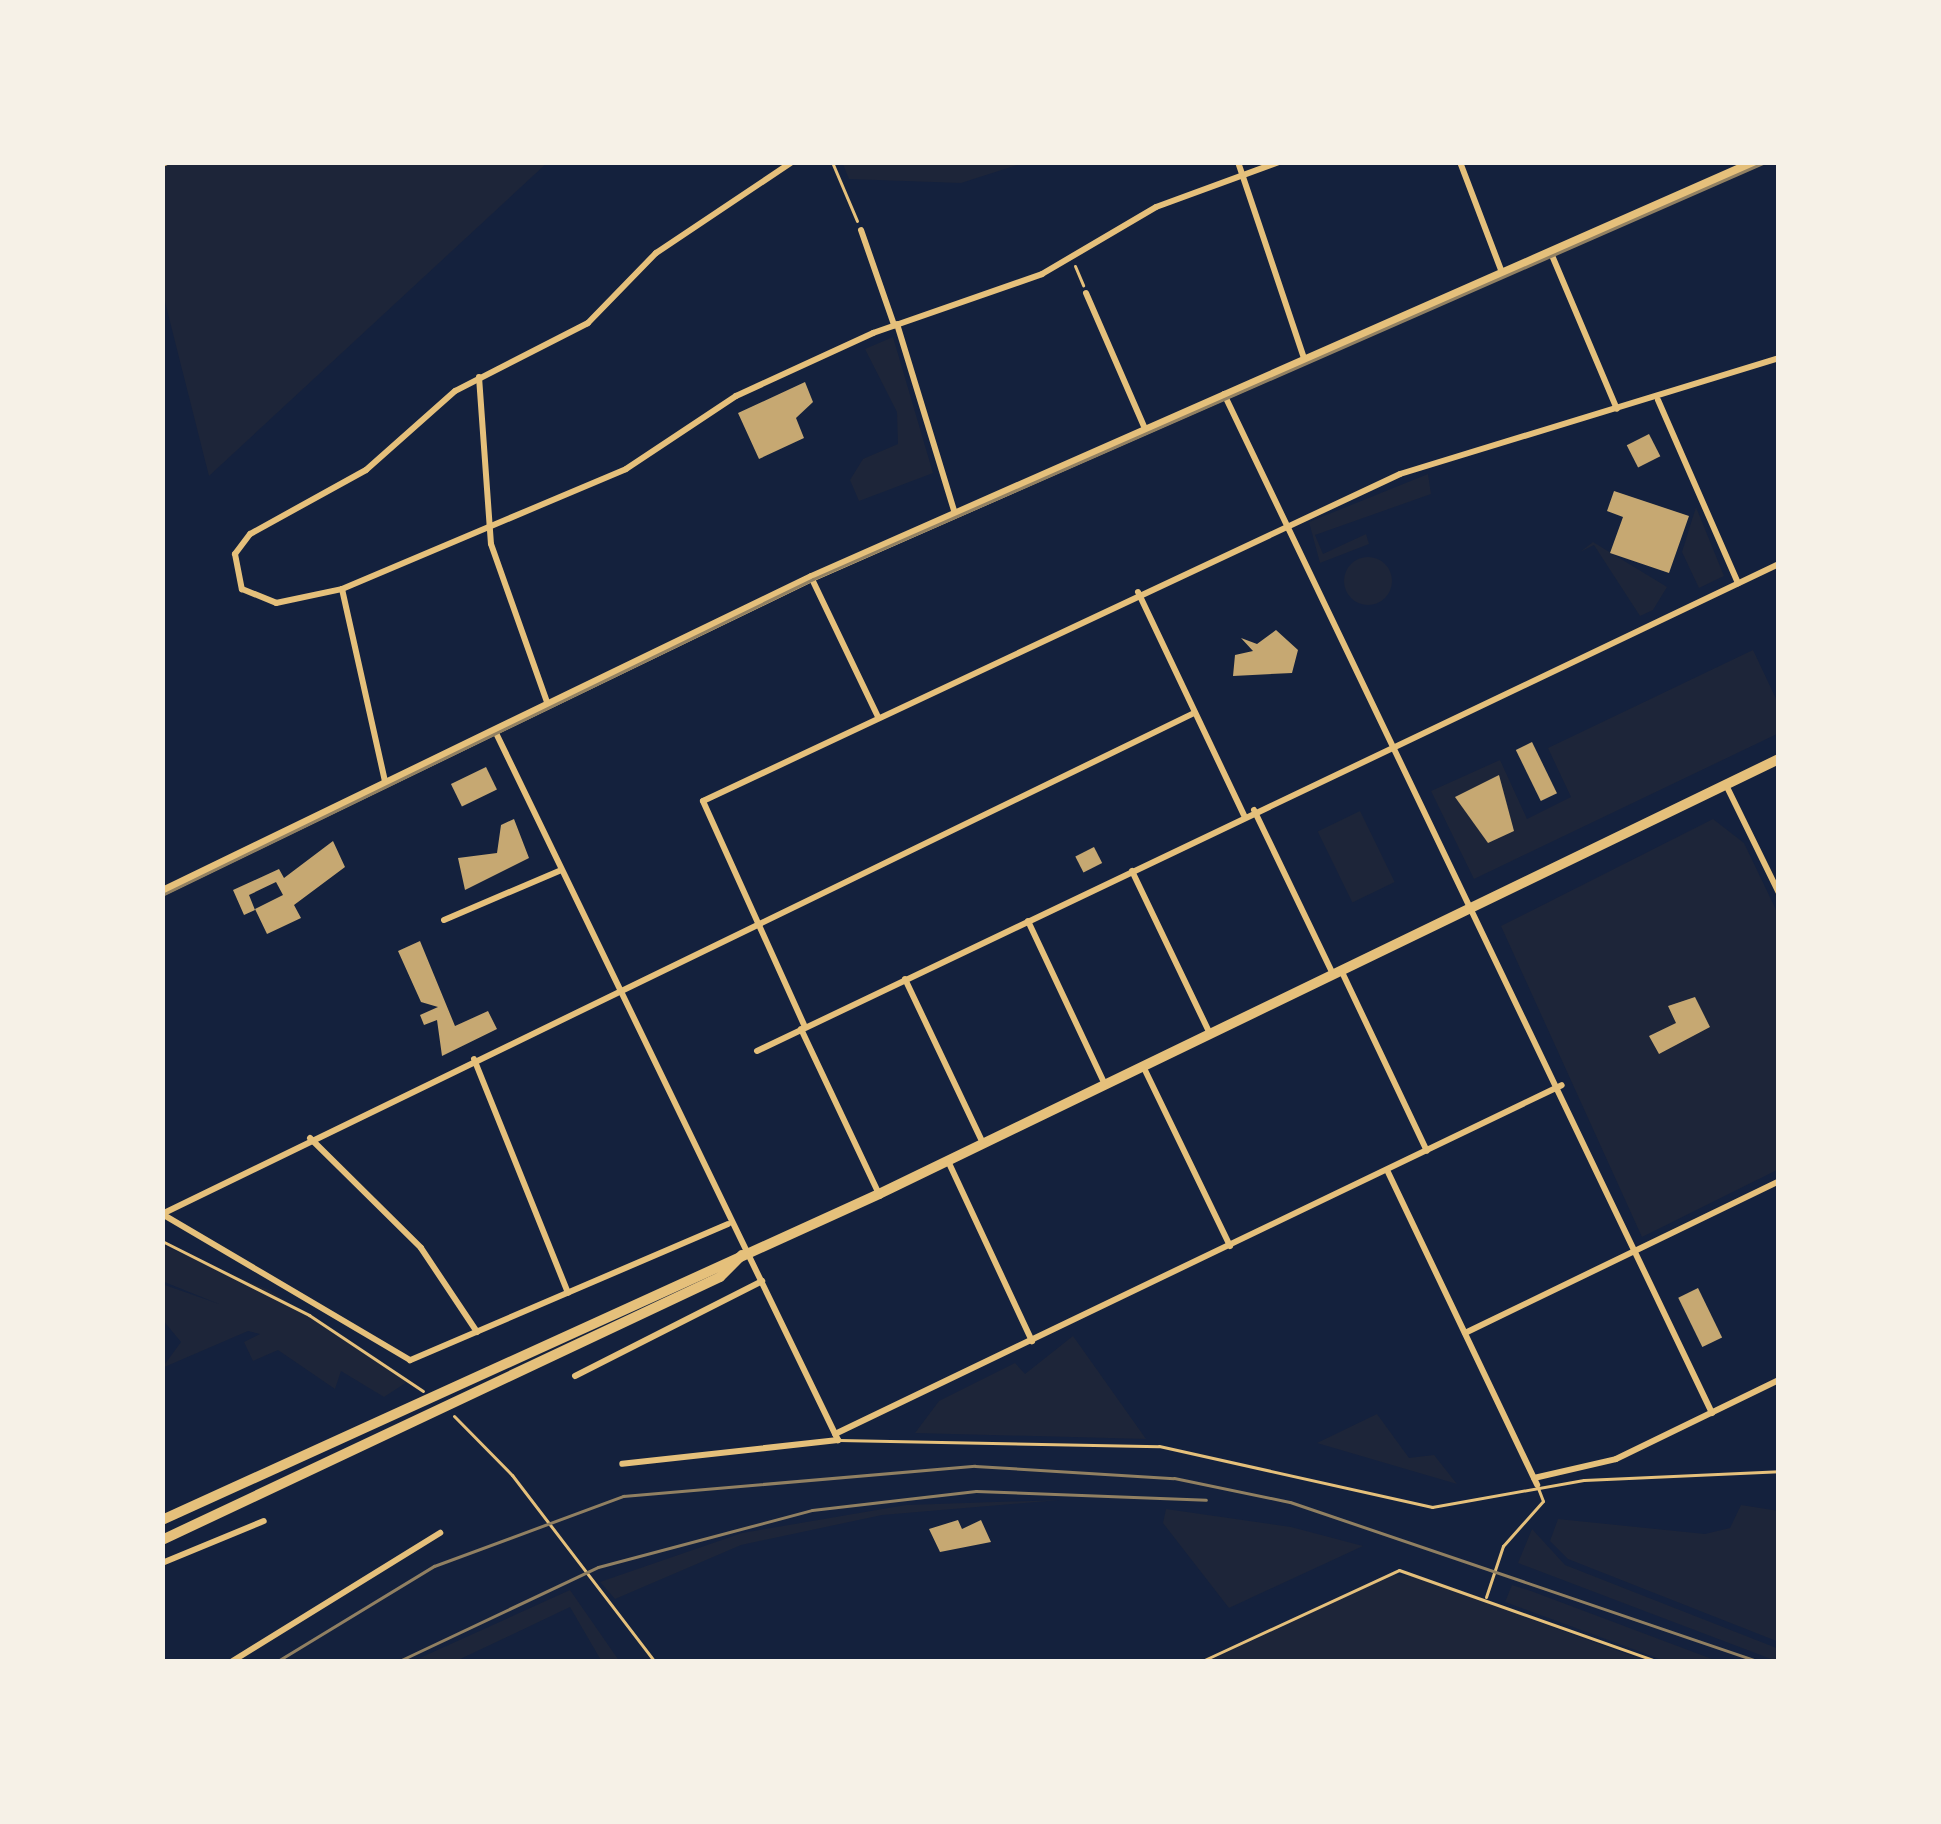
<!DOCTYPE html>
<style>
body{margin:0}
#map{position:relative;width:1941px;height:1824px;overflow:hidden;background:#14213d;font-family:"Exo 2",sans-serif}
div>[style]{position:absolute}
.green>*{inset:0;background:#1d2539;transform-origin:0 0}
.round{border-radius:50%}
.building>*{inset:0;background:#c6a872;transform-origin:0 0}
.path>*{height:3px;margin:-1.5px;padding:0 1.5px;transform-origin:1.5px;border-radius:1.5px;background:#e5c07b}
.service>*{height:3px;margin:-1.5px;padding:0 1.5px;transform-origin:1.5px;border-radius:1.5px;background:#e5c07b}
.minor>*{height:6px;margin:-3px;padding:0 3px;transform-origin:3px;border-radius:3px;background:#e5c07b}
.secondary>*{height:9px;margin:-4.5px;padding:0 4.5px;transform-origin:4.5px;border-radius:4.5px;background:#e5c07b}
.primary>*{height:10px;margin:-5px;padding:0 5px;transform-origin:5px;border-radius:5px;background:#e5c07b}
.tram>*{height:3px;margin:-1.5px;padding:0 1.5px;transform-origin:1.5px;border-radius:1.5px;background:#918062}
.rail>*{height:3px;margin:-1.5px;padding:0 1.5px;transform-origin:1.5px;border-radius:1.5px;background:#918062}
span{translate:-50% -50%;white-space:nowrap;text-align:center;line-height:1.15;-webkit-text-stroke:12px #f6f1e7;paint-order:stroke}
.frame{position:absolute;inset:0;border:165px solid #f6f1e7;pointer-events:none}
</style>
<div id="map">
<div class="green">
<i style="clip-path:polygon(162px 162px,548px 162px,209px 476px,162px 290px)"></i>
<i style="clip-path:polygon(842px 162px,1027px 162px,961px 183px,849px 179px)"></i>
<i style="clip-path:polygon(893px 337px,933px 473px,859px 501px,850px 480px,863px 459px,898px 444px,897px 412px,865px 349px)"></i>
<i style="clip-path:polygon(1428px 474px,1431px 494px,1315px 535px,1323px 554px,1366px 534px,1369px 544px,1320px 563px,1309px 522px)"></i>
<i style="clip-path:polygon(1696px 507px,1724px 576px,1699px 588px,1682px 552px)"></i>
<i style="clip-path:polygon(1593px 542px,1667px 587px,1653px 610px,1640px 616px,1594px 545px,1580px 552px)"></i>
<i class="round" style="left:1344px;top:557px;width:48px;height:48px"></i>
<i style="clip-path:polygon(1753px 650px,1779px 705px,1779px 733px,1474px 879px,1431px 791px,1500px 760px,1527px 819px,1571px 797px,1548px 748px)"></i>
<i style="left:1360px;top:811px;width:79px;height:47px;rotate:64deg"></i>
<i style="clip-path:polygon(1713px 819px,1744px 843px,1779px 916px,1779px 1169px,1642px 1237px,1501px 926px)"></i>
<i style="clip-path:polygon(162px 1245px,271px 1291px,407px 1382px,384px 1397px,341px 1371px,335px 1389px,278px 1350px,253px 1361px,244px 1342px,260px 1334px,248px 1331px,162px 1368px,181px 1342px,162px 1319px,162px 1284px,219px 1304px,162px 1281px)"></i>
<i style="clip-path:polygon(1073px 1336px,1146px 1439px,915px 1433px,939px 1401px,1015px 1363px,1025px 1374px)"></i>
<i style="clip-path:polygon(1377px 1414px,1409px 1458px,1434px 1455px,1457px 1484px,1317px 1443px)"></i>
<i style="clip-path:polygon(1060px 1500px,882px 1515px,741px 1545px,615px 1599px,600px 1582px,742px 1533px,906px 1505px)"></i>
<i style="clip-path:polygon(1741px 1505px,1779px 1511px,1779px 1642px,1568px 1559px,1550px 1541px,1558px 1519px,1705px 1534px,1730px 1528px)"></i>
<i style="clip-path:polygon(1166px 1509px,1291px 1527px,1363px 1546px,1229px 1608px,1163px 1523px)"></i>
<i style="clip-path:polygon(1532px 1529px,1565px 1565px,1779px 1649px,1779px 1662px,1518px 1563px)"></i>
<i style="clip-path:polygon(1392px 1575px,1412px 1576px,1649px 1662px,1206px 1662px)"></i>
<i style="clip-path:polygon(1512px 1585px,1531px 1591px,1720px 1662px,1668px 1662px,1562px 1623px,1505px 1602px)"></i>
<i style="clip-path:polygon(570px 1590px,620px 1662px,602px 1662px,570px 1607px,454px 1662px,411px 1662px)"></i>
</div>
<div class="building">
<i style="clip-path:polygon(805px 382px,813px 402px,796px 418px,804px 438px,759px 459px,738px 413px)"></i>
<i style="left:1649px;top:434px;width:25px;height:25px;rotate:63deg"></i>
<i style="clip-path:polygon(1614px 491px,1689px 516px,1669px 573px,1610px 553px,1623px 517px,1607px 511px)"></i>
<i style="clip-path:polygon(1276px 630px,1298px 650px,1292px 673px,1233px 676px,1235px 655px,1253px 651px,1241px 638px,1257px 644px)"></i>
<i style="left:1532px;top:742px;width:57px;height:18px;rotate:64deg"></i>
<i style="left:486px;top:767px;width:25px;height:39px;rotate:64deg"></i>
<i style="clip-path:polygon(1499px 775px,1514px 831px,1488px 843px,1455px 797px)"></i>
<i style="clip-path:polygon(514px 819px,529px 858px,465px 890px,458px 858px,497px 853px,501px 825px)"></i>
<i style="clip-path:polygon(333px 841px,345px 867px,294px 905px,301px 918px,267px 934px,255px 909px,283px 895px,276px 882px,249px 895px,255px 910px,244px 915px,233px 890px,279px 869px,284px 878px)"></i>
<i style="left:1094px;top:847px;width:18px;height:21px;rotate:63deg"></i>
<i style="clip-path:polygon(420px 941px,455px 1026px,488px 1011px,497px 1029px,442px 1056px,437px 1020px,424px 1025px,420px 1015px,438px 1007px,421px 1002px,398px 951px)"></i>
<i style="clip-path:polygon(1695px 997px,1710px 1027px,1659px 1054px,1649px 1036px,1676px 1023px,1668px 1006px)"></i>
<i style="left:1698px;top:1288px;width:55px;height:22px;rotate:64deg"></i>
<i style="clip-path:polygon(958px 1520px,962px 1529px,981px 1520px,991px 1542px,940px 1552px,929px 1529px)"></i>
</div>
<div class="path">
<i style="left:832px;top:162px;width:64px;rotate:67deg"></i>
<i style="left:162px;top:165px;width:8px;rotate:-23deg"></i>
<i style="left:1075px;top:266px;width:21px;rotate:67deg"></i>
<i style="left:162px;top:1241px;width:165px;rotate:26.7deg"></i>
<i style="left:309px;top:1315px;width:137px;rotate:33.7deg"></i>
<i style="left:454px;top:1416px;width:83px;rotate:45.5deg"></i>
<i style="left:512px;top:1475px;width:235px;rotate:52.6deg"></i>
</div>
<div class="service">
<i style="left:839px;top:1440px;width:320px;rotate:1.1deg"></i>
<i style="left:1159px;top:1446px;width:280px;rotate:12.6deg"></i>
<i style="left:1432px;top:1507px;width:154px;rotate:-10.1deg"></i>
<i style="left:1584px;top:1480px;width:195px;rotate:-2.6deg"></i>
<i style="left:1486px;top:1597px;width:54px;rotate:-71.6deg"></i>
<i style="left:1503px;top:1546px;width:60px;rotate:-48.4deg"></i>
<i style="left:1543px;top:1501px;width:14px;rotate:-111deg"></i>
<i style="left:1200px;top:1662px;width:219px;rotate:-24.8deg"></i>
<i style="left:1399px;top:1570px;width:276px;rotate:19.5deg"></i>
</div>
<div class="minor">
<i style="left:792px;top:162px;width:164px;rotate:146.2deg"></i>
<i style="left:656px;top:253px;width:98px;rotate:134.2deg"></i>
<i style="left:588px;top:323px;width:149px;rotate:152.9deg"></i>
<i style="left:455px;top:391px;width:119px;rotate:138.4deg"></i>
<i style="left:366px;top:470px;width:132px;rotate:151.1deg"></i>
<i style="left:250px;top:534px;width:25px;rotate:127deg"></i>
<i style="left:235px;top:554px;width:36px;rotate:79deg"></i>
<i style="left:242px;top:589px;width:37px;rotate:22deg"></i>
<i style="left:276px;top:603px;width:67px;rotate:-12deg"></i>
<i style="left:342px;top:589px;width:308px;rotate:-22.9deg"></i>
<i style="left:626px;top:469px;width:132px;rotate:-33.6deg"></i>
<i style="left:736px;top:396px;width:151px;rotate:-24.7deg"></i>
<i style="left:873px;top:333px;width:179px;rotate:-19.2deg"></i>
<i style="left:1042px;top:274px;width:132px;rotate:-30.4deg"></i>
<i style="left:1156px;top:207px;width:131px;rotate:-20.1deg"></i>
<i style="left:1238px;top:162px;width:207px;rotate:71.4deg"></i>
<i style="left:1460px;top:162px;width:116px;rotate:69.2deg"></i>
<i style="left:861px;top:230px;width:101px;rotate:70.8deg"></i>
<i style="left:1551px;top:253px;width:169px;rotate:67.1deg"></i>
<i style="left:1086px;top:293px;width:148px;rotate:66.5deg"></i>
<i style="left:897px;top:324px;width:199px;rotate:73deg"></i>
<i style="left:479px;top:377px;width:167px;rotate:85.9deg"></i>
<i style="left:491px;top:544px;width:168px;rotate:70.5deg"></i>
<i style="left:1224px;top:394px;width:1130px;rotate:64.41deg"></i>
<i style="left:1658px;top:400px;width:200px;rotate:66.4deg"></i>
<i style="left:811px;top:577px;width:155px;rotate:64.4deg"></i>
<i style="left:342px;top:589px;width:197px;rotate:77.4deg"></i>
<i style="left:1138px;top:592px;width:247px;rotate:64.6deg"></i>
<i style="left:495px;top:731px;width:788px;rotate:64.18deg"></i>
<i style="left:838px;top:1440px;width:217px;rotate:173.7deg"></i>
<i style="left:1726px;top:785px;width:120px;rotate:63.9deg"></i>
<i style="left:1254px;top:810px;width:182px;rotate:64.3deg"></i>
<i style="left:1132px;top:871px;width:181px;rotate:64.4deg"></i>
<i style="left:444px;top:920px;width:127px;rotate:-23.1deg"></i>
<i style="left:1028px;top:921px;width:181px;rotate:64.8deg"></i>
<i style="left:1341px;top:970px;width:200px;rotate:64.6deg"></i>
<i style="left:905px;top:979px;width:182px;rotate:64.6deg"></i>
<i style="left:805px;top:1027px;width:248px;rotate:-114.3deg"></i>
<i style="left:703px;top:801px;width:770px;rotate:-25.13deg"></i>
<i style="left:1400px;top:474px;width:396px;rotate:-17deg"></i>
<i style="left:801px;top:1029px;width:183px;rotate:64.7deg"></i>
<i style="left:757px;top:1051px;width:1132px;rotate:-25.48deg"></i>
<i style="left:474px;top:1059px;width:252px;rotate:68.1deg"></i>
<i style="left:1143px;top:1066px;width:200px;rotate:64.2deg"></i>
<i style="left:310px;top:1138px;width:156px;rotate:44.7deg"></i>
<i style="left:421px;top:1248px;width:101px;rotate:56.3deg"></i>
<i style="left:948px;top:1161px;width:199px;rotate:65deg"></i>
<i style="left:1387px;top:1170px;width:349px;rotate:64.5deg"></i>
<i style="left:728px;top:1224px;width:346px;rotate:156.8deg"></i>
<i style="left:410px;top:1360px;width:288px;rotate:-149.5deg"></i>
<i style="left:162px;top:1214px;width:1147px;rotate:-25.89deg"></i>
<i style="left:1465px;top:1333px;width:349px;rotate:-25.8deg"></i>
<i style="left:575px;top:1376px;width:210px;rotate:-26.9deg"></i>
<i style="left:835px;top:1434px;width:806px;rotate:-25.64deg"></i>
<i style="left:1534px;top:1478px;width:84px;rotate:-13deg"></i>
<i style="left:1616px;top:1459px;width:181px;rotate:-25.9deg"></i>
<i style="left:162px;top:1563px;width:110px;rotate:-22.4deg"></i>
<i style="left:231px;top:1662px;width:246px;rotate:-31.7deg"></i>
</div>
<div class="secondary">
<i style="left:162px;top:891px;width:721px;rotate:-25.82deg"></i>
<i style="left:811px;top:577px;width:1029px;rotate:-23.78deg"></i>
</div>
<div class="primary">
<i style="left:162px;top:1520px;width:788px;rotate:-24.45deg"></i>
<i style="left:879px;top:1194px;width:1000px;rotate:-25.8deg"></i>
<i style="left:162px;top:1540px;width:617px;rotate:-25.24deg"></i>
<i style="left:720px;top:1277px;width:31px;rotate:-45deg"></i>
</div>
<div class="tram">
<i style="left:162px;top:895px;width:724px;rotate:-25.89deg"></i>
<i style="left:813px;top:579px;width:1039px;rotate:-23.65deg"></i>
</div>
<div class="rail">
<i style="left:276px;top:1662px;width:185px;rotate:-31.3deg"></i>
<i style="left:434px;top:1566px;width:202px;rotate:-20.3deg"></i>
<i style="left:623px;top:1496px;width:353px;rotate:-4.9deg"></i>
<i style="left:975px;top:1466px;width:199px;rotate:3.5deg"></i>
<i style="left:1174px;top:1478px;width:118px;rotate:11.7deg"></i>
<i style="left:1290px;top:1502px;width:496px;rotate:18.8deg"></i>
<i style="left:397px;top:1662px;width:222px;rotate:-25.3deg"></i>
<i style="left:598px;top:1567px;width:221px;rotate:-14.9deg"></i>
<i style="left:812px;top:1510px;width:165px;rotate:-6.6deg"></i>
<i style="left:976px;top:1491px;width:230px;rotate:2.2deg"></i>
</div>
<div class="frame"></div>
</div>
